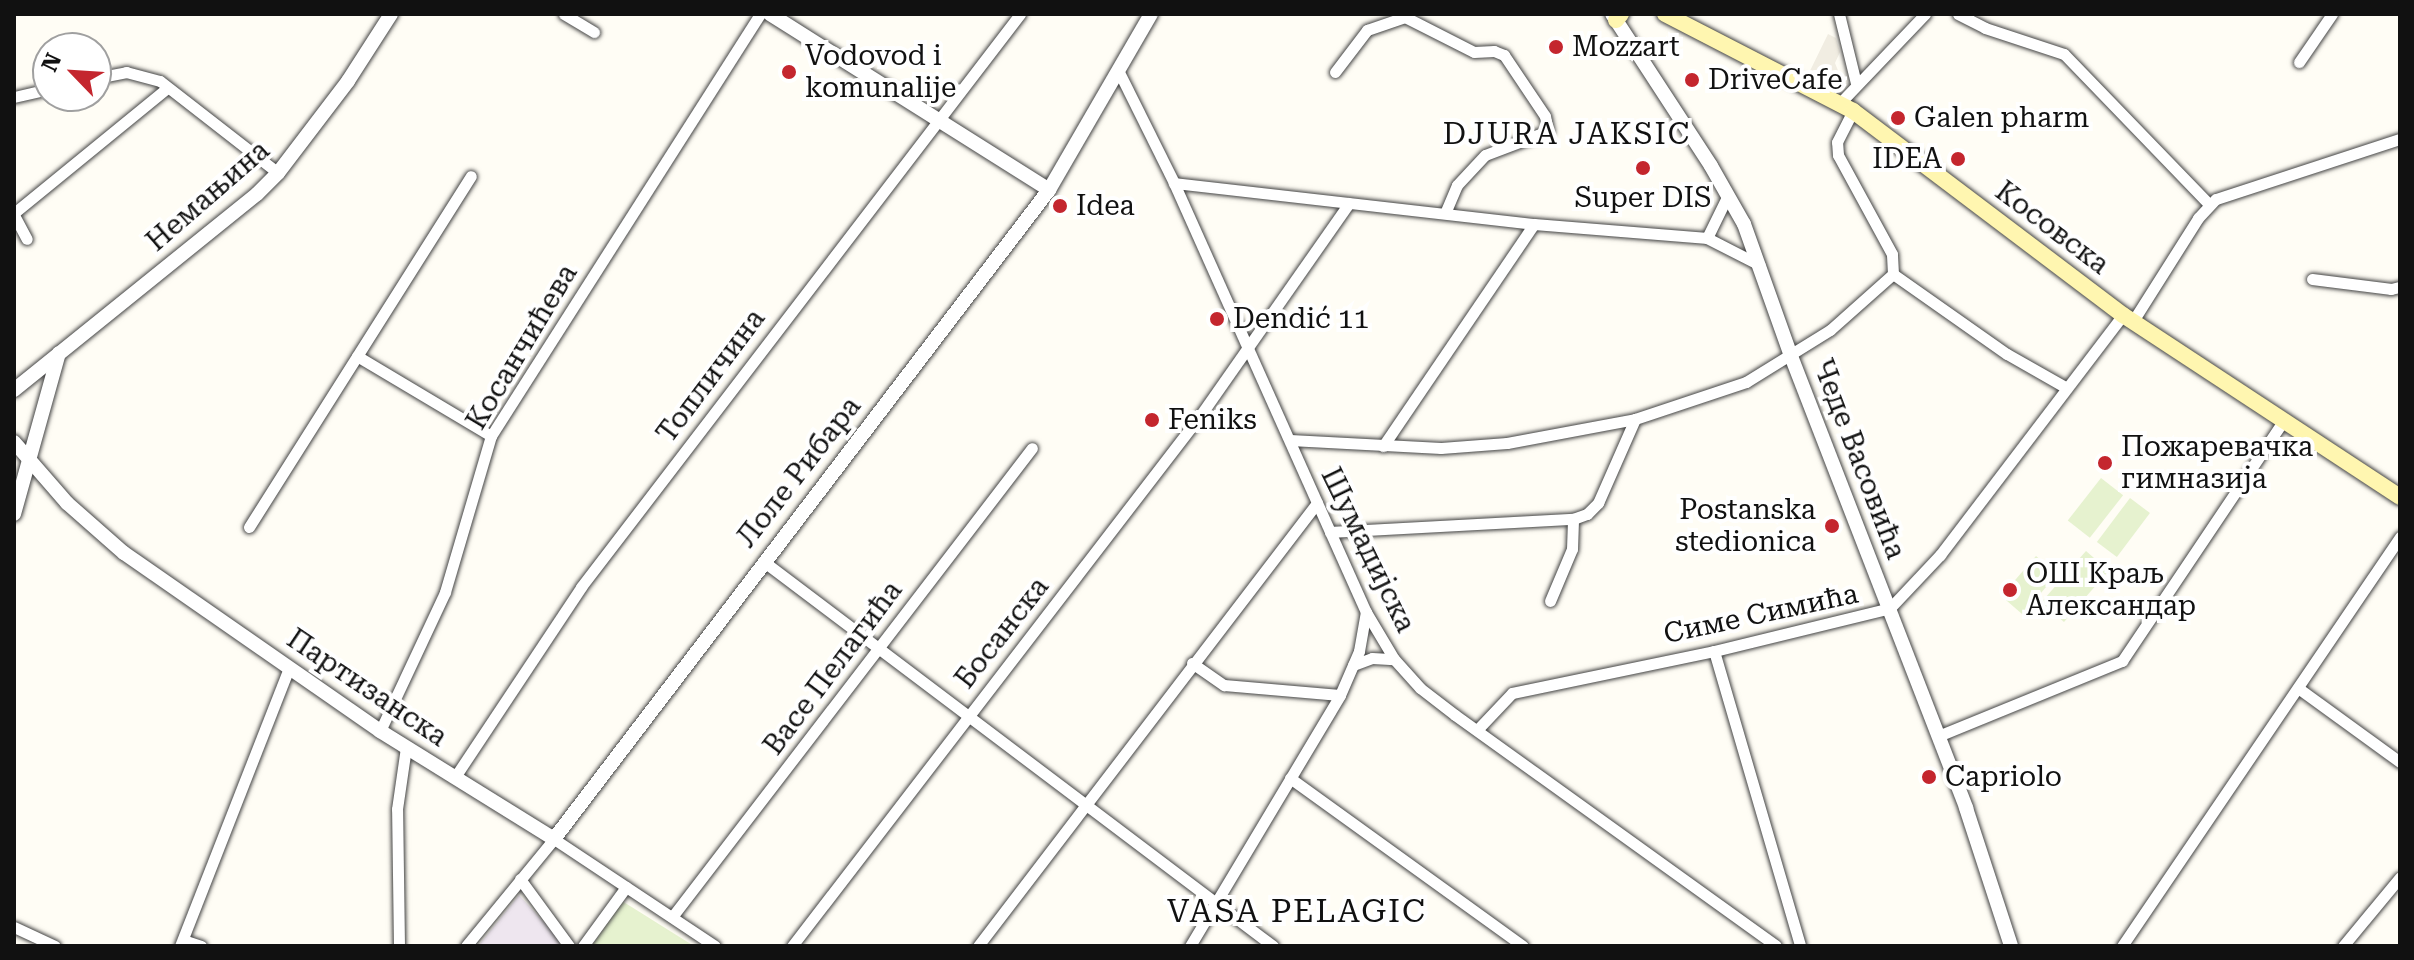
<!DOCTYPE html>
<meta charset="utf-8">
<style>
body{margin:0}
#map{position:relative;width:2414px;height:960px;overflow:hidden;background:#fffdf5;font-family:"Roboto Serif",serif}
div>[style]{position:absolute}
.industrial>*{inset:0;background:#eee6ef}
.pitch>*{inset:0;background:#e6f2cf;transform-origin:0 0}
.plaza>*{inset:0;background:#f1ede2}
.roads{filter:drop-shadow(0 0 2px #444) drop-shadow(0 0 2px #444)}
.minor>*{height:11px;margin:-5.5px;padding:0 5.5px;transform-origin:5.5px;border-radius:5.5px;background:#fff}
.tertiary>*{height:14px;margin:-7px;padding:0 7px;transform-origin:7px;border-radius:7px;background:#fff}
.secondary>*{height:16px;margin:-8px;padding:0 8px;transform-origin:8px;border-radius:8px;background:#fff6b0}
.dots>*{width:22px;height:22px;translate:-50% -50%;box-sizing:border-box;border:4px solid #fff;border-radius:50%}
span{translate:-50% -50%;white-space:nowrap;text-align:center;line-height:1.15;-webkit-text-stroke:8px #fff;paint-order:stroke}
.poi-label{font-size:28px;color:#111}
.left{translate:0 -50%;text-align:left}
.right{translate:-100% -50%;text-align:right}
.street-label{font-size:28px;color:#111}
.neighbourhood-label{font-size:30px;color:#111;letter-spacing:2px}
.quarter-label{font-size:32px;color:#111;letter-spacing:2px}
.frame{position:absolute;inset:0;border:16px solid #111;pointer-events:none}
.north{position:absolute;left:32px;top:32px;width:80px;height:80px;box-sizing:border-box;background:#fff;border:2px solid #a0a0a0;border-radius:50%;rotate:295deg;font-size:22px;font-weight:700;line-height:32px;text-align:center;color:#111}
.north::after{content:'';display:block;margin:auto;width:28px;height:36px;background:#c4262e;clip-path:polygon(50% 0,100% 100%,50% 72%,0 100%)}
</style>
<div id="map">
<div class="industrial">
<i style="clip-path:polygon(519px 895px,559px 939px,561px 946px,478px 946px)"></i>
</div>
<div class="pitch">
<i style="left:2101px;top:478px;width:28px;height:54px;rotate:38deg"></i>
<i style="left:2130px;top:498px;width:25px;height:55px;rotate:37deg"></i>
<i style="left:2086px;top:551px;width:30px;height:68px;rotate:41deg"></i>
<i style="left:2036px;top:556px;width:28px;height:53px;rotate:41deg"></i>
<i style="clip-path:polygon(622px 901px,694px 946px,592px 946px)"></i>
</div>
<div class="plaza">
<i style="clip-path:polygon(1828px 34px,1836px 38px,1840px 52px,1835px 63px,1841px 78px,1834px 90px,1807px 77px)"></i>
</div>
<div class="roads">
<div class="minor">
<i style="left:564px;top:14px;width:35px;rotate:31deg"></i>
<i style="left:1839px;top:14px;width:71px;rotate:76.2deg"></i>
<i style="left:1958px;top:14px;width:30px;rotate:27deg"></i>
<i style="left:1985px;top:28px;width:83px;rotate:18.2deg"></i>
<i style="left:2064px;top:54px;width:209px;rotate:46deg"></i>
<i style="left:2299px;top:62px;width:58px;rotate:-55.5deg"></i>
<i style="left:1118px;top:70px;width:126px;rotate:63.6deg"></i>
<i style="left:1174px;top:183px;width:470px;rotate:65.9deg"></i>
<i style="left:1366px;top:612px;width:55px;rotate:59.2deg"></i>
<i style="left:1394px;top:659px;width:39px;rotate:48deg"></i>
<i style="left:1420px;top:688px;width:44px;rotate:37.6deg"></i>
<i style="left:1455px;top:715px;width:395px;rotate:35.7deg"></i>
<i style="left:1335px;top:72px;width:53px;rotate:-52.7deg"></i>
<i style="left:1367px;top:30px;width:40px;rotate:-18.9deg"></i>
<i style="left:1405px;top:17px;width:77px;rotate:26.9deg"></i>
<i style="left:1474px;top:52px;width:20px;rotate:-3deg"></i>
<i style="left:1494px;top:51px;width:11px;rotate:22deg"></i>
<i style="left:1504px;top:55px;width:73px;rotate:56.1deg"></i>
<i style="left:1545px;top:116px;width:15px;rotate:79deg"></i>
<i style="left:1548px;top:131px;width:67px;rotate:159.1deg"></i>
<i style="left:1485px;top:155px;width:41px;rotate:133deg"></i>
<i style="left:1457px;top:185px;width:30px;rotate:113deg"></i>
<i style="left:96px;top:78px;width:31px;rotate:-11deg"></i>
<i style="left:126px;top:72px;width:35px;rotate:15deg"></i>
<i style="left:160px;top:81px;width:150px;rotate:37.9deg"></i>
<i style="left:14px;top:97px;width:35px;rotate:-13deg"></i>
<i style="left:1840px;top:103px;width:123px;rotate:-46.3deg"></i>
<i style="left:1174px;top:183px;width:362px;rotate:6.5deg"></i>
<i style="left:1534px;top:224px;width:174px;rotate:4.6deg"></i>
<i style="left:1707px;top:238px;width:59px;rotate:27deg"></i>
<i style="left:14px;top:213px;width:198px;rotate:-39.2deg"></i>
<i style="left:14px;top:215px;width:27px;rotate:62deg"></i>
<i style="left:1707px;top:238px;width:48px;rotate:-64deg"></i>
<i style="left:1893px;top:274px;width:139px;rotate:35.1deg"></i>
<i style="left:2007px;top:354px;width:67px;rotate:29.6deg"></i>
<i style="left:2312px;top:279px;width:80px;rotate:7.2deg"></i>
<i style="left:2391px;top:289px;width:9px;rotate:-13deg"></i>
<i style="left:2133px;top:321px;width:122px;rotate:-57.7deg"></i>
<i style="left:2198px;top:218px;width:26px;rotate:-47deg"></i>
<i style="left:2216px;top:199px;width:194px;rotate:-18.1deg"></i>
<i style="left:357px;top:356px;width:156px;rotate:30.8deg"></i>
<i style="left:1290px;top:440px;width:151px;rotate:3deg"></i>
<i style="left:1441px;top:448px;width:66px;rotate:-4.3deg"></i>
<i style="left:1507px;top:443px;width:130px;rotate:-10.6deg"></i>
<i style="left:1383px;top:446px;width:268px;rotate:-55.8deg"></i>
<i style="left:249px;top:527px;width:415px;rotate:-57.7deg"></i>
<i style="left:1330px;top:532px;width:243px;rotate:-3.1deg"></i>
<i style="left:763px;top:561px;width:639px;rotate:37.05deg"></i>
<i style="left:1550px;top:601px;width:56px;rotate:-67.1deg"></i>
<i style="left:1572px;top:549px;width:30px;rotate:-88deg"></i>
<i style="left:1573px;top:519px;width:15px;rotate:-20deg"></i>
<i style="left:1587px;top:514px;width:16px;rotate:-45deg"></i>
<i style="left:1598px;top:503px;width:92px;rotate:-66.2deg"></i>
<i style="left:1635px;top:419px;width:117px;rotate:-18.4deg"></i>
<i style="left:1746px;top:382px;width:99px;rotate:-31.8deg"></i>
<i style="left:1830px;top:330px;width:84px;rotate:-41.6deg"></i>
<i style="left:1893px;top:274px;width:20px;rotate:-93deg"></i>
<i style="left:1892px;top:254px;width:113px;rotate:-118.6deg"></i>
<i style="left:1838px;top:155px;width:13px;rotate:-94deg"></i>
<i style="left:1837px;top:142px;width:35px;rotate:-63deg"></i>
<i style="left:1714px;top:651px;width:307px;rotate:73.7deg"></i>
<i style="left:1192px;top:663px;width:39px;rotate:35deg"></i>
<i style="left:1224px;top:685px;width:116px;rotate:4.9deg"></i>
<i style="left:1353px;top:665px;width:20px;rotate:-20deg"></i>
<i style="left:1372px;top:658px;width:22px;rotate:3deg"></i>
<i style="left:2298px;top:688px;width:126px;rotate:36deg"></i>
<i style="left:1477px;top:730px;width:51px;rotate:-46.6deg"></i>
<i style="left:1512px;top:693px;width:206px;rotate:-11.7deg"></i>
<i style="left:1714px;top:651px;width:181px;rotate:-13.7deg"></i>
<i style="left:1890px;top:608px;width:73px;rotate:-46.7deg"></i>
<i style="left:1940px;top:555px;width:302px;rotate:-52.7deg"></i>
<i style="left:380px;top:731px;width:153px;rotate:-64.9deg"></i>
<i style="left:445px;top:592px;width:163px;rotate:-73.6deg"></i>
<i style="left:491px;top:436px;width:500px;rotate:-57.48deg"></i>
<i style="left:1938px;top:736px;width:199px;rotate:-22.2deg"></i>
<i style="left:2122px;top:661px;width:290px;rotate:-56.1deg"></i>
<i style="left:455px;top:777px;width:228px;rotate:-56.4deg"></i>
<i style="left:581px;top:587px;width:722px;rotate:-52.54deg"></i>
<i style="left:1290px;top:778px;width:287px;rotate:35.8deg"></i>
<i style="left:520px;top:879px;width:83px;rotate:53.8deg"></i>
<i style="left:672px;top:917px;width:591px;rotate:-52.49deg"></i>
<i style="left:14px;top:927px;width:45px;rotate:24.9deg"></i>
<i style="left:183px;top:940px;width:19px;rotate:18deg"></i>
<i style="left:180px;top:946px;width:299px;rotate:-68.6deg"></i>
<i style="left:399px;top:946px;width:137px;rotate:-90.8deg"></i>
<i style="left:397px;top:809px;width:63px;rotate:-81.7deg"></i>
<i style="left:466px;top:946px;width:139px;rotate:-50.6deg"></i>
<i style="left:554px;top:839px;width:193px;rotate:33.6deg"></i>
<i style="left:583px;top:946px;width:73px;rotate:-53.9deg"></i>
<i style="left:792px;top:946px;width:672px;rotate:-52.43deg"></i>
<i style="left:1202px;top:413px;width:256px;rotate:-55deg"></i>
<i style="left:978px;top:946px;width:558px;rotate:-52.58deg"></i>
<i style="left:1190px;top:946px;width:292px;rotate:-59.1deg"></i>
<i style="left:1340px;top:695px;width:48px;rotate:-66.6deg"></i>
<i style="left:1359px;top:651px;width:40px;rotate:-80deg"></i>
<i style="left:2122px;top:946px;width:495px;rotate:-55.8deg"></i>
<i style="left:2343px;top:946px;width:89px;rotate:-50.4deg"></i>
</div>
<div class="tertiary">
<i style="left:770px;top:14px;width:330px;rotate:32.2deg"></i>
<i style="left:1612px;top:14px;width:181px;rotate:56.9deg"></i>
<i style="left:1711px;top:166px;width:67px;rotate:60.4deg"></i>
<i style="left:1744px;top:224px;width:140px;rotate:70.4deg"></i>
<i style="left:1791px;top:356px;width:485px;rotate:68.8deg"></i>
<i style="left:1966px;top:808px;width:145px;rotate:71.9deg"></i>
<i style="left:14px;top:390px;width:312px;rotate:-38.9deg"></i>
<i style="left:257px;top:194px;width:30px;rotate:-45deg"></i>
<i style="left:278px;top:173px;width:116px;rotate:-52.7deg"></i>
<i style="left:348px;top:81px;width:80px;rotate:-57.3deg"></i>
<i style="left:14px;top:442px;width:81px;rotate:49deg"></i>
<i style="left:67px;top:503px;width:76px;rotate:41.3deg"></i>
<i style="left:124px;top:553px;width:312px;rotate:34.8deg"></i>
<i style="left:380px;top:731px;width:205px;rotate:31.8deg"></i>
<i style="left:554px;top:839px;width:816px;rotate:-52.67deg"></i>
<i style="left:1049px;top:190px;width:203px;rotate:-59.9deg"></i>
<i style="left:14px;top:514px;width:167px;rotate:-74.4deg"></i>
</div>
<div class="secondary">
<i style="left:1665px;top:14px;width:212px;rotate:27.3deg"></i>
<i style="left:1853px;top:111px;width:338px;rotate:37.1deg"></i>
<i style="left:2123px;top:315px;width:331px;rotate:33.3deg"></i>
<i style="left:1616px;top:20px;width:8px;rotate:-50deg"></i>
</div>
</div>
<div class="dots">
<i style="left:1556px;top:47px;background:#c4262e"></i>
<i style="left:789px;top:72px;background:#c4262e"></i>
<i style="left:1692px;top:80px;background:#c4262e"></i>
<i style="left:1898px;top:118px;background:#c4262e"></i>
<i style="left:1958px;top:159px;background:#c4262e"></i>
<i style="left:1643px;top:168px;background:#c4262e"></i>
<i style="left:1060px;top:206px;background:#c4262e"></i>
<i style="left:1217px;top:319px;background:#c4262e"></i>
<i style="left:1152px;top:420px;background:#c4262e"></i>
<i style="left:2105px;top:463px;background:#c4262e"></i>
<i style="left:1832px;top:526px;background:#c4262e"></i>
<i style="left:2010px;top:590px;background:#c4262e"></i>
<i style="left:1929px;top:777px;background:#c4262e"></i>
</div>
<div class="poi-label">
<span class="left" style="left:1572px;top:47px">Mozzart</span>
<span class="left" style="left:805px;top:72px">Vodovod i<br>komunalije</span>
<span class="left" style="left:1708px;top:80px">DriveCafe</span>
<span class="left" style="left:1914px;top:118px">Galen pharm</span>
<span class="right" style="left:1942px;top:159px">IDEA</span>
<span style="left:1643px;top:198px">Super DIS</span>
<span class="left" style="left:1076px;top:206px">Idea</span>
<span class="left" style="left:1233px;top:319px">Dendić 11</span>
<span class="left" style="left:1168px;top:420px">Feniks</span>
<span class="left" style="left:2121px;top:463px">Пожаревачка<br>гимназија</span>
<span class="right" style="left:1816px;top:526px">Postanska<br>stedionica</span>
<span class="left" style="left:2026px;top:590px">ОШ Краљ<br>Александар</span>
<span class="left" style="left:1945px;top:777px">Capriolo</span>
</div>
<div class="street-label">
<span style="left:208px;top:196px;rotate:-41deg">Немањина</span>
<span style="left:2052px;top:228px;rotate:37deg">Косовска</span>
<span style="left:522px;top:347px;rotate:-59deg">Косанчићева</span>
<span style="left:711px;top:376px;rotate:-53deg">Топличина</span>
<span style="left:1859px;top:459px;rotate:69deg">Чеде Васовића</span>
<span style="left:799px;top:472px;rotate:-52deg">Лоле Рибара</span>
<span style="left:1368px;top:550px;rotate:64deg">Шумадијска</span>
<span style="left:1761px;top:614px;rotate:-12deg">Симе Симића</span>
<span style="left:1002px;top:633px;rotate:-52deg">Босанска</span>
<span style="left:833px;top:668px;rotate:-53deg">Васе Пелагића</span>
<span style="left:367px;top:688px;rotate:34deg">Партизанска</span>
</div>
<div class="neighbourhood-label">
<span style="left:1567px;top:134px">DJURA JAKSIC</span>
</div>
<div class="quarter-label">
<span style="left:1297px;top:911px">VASA PELAGIC</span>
</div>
<div class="frame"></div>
<div class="north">N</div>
</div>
